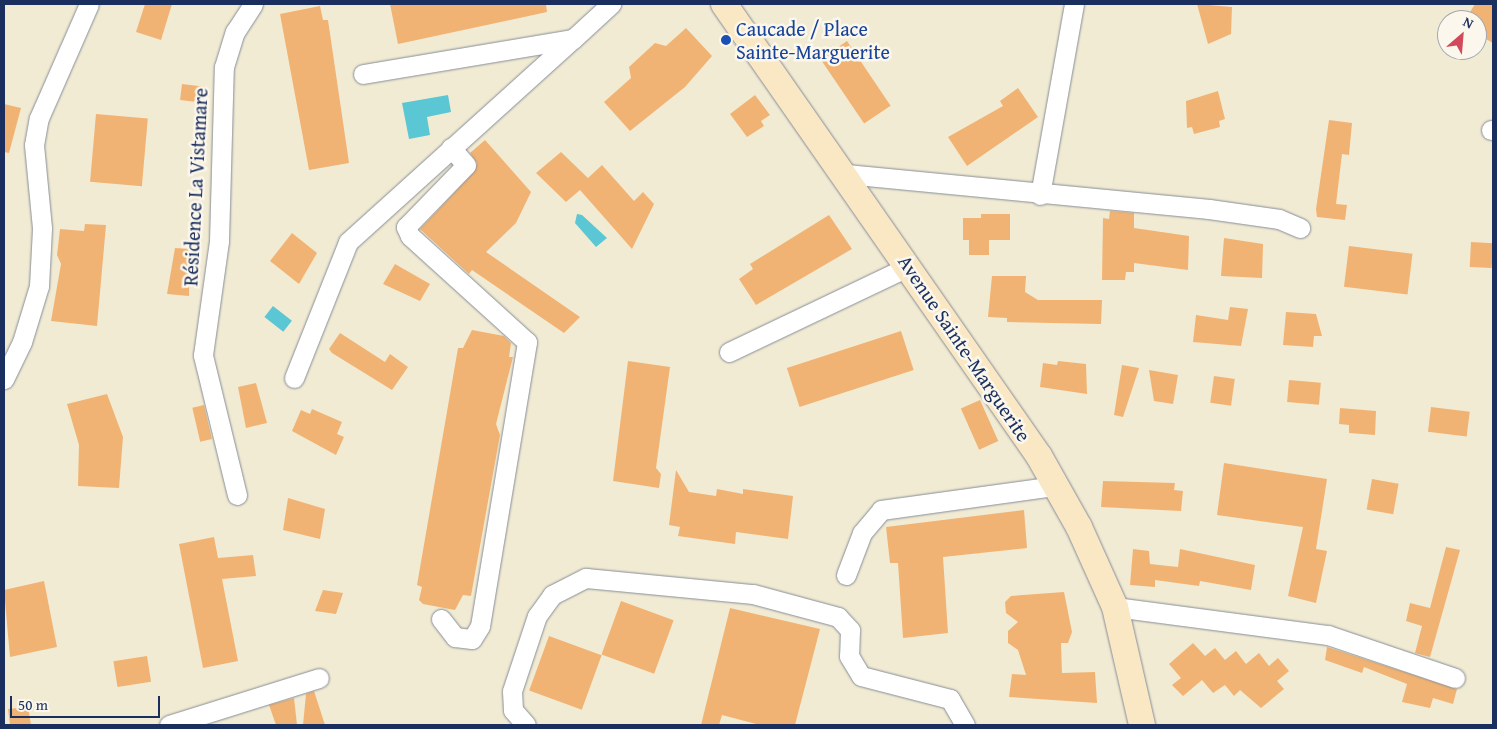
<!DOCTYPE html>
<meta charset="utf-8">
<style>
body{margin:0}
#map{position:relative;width:1497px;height:729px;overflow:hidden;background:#f2ebd3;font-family:"Gentium Book Plus",serif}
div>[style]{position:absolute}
.water>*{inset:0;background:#5bc7d4;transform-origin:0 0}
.building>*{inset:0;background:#f1b373;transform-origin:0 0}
.roads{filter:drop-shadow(0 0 1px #868d98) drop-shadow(0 0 1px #868d98)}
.street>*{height:19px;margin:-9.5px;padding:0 9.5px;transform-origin:9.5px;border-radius:9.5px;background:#fff}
.secondary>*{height:26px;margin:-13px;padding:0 13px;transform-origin:13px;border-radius:13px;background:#fae7c3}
.dots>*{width:14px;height:14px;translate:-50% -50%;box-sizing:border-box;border:2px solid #fbf7ec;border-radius:50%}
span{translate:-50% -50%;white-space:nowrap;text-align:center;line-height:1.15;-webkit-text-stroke:5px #fbf7ec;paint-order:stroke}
.transit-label{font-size:20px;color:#164399}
.left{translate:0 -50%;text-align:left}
.street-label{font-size:20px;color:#1b2f5e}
.frame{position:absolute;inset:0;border:5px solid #1b2f5e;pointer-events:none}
.north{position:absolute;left:1437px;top:10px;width:50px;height:50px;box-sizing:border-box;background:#fbf7ec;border:1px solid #a1a7b3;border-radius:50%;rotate:27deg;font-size:14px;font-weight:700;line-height:20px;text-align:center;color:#1b2f5e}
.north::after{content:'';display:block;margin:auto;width:18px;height:22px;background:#d1495b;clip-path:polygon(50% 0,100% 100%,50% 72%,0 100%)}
.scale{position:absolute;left:10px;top:696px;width:150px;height:22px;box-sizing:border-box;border:2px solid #1b2f5e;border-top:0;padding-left:6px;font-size:15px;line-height:18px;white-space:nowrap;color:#1b2f5e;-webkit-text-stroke:4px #fbf7ec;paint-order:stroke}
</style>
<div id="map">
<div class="water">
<i style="clip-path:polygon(448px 95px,451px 112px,427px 117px,430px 135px,409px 139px,402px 103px)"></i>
<i style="clip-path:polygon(577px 214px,582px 215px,607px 238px,596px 247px,575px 223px)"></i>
<i style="left:273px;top:306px;width:24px;height:14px;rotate:38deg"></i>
</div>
<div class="building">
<i style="clip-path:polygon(145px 4px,172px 4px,161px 40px,136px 32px)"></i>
<i style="clip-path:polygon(390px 4px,546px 4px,547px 12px,398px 44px)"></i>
<i style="clip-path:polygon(1197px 4px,1232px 7px,1231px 34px,1208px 44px)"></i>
<i style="clip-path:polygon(1475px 4px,1493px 4px,1493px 43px,1477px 34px,1477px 20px,1465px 20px)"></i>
<i style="clip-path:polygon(320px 6px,323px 20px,328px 20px,349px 163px,309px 170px,280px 14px)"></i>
<i style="clip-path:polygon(686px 28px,712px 56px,685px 87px,630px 131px,604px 102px,631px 78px,629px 67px,655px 43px,666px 46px)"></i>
<i style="left:847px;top:41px;width:78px;height:32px;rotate:56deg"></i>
<i style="left:182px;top:84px;width:25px;height:16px;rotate:7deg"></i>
<i style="clip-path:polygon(1018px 88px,1038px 117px,967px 166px,948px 137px,1003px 106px,1000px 101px)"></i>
<i style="clip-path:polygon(1218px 91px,1225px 119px,1219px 121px,1220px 127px,1194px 134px,1192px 127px,1187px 128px,1186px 101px)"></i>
<i style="clip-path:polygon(755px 95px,770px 115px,761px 121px,764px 126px,747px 137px,730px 114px)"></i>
<i style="clip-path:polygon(4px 104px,21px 108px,9px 153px,4px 152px)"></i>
<i style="left:96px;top:114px;width:52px;height:68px;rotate:5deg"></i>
<i style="clip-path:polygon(1329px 120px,1352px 123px,1349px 155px,1342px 154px,1336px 204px,1347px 205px,1345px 220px,1317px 217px,1316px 209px)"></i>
<i style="clip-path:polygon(485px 140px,531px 192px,516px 223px,486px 252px,580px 317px,564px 333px,472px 270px,469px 274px,420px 229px,474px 172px,477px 163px,470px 153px)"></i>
<i style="clip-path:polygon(561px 152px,588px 178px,602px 165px,634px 201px,643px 192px,654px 204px,632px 249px,580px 190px,566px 202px,536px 173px)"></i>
<i style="clip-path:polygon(1110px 211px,1134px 213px,1134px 228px,1189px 236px,1188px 270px,1134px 263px,1134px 272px,1126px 272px,1125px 280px,1102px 280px,1103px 218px,1109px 219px)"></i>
<i style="clip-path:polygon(981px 214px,1010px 214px,1010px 240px,989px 240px,989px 255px,969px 255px,969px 240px,963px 240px,963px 218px,981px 218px)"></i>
<i style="clip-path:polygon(829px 215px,852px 249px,756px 305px,739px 279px,753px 269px,750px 264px)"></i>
<i style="clip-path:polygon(85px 224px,106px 225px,97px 326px,51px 321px,61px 264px,57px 255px,60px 229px,84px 231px)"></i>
<i style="clip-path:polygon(292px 233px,317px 253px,299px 284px,270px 261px)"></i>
<i style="clip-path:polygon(1224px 238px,1263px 244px,1262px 278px,1221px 276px)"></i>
<i style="left:1471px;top:242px;width:22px;height:25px;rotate:3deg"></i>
<i style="left:1349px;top:246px;width:64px;height:41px;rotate:7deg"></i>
<i style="clip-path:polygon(175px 248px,190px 249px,189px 296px,167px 294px)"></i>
<i style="clip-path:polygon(395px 264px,430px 284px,420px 301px,383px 284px)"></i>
<i style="clip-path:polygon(992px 276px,1026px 276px,1025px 292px,1038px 300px,1102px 300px,1101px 324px,1007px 322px,1007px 318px,988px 317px)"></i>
<i style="clip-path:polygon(1230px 307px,1248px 309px,1241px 346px,1193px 342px,1196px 315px,1228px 320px)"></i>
<i style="clip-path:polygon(1286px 312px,1316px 314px,1322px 336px,1314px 336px,1313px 347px,1283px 345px)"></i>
<i style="clip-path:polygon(472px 330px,504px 336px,511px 343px,509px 357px,513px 357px,496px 424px,500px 435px,471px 596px,463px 595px,455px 610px,423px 604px,419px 600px,422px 587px,417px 585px,458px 348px,463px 348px)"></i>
<i style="left:901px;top:331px;width:41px;height:120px;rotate:72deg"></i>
<i style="clip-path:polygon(340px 333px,385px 362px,390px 354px,408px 367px,392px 390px,332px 353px,329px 349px)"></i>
<i style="clip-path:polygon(628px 361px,670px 367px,656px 468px,661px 474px,659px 488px,613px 481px)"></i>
<i style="clip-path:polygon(1058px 361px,1086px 364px,1087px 394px,1040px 387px,1043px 363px,1057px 365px)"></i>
<i style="clip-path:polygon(1122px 365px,1139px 368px,1123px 417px,1114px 415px)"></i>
<i style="clip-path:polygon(1149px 370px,1178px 375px,1173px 404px,1154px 401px)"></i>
<i style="left:1214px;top:376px;width:21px;height:27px;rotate:8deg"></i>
<i style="left:1289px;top:380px;width:32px;height:22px;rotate:5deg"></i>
<i style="clip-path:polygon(256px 383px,267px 423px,246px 428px,238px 387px)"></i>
<i style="clip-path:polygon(107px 394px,123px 437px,119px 488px,78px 486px,79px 445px,67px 404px)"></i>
<i style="left:980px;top:400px;width:45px;height:21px;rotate:66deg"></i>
<i style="left:204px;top:405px;width:35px;height:12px;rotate:77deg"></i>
<i style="left:1431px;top:407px;width:39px;height:25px;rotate:7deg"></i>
<i style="clip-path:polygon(1340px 408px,1376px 411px,1375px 435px,1349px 433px,1349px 425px,1339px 424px)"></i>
<i style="clip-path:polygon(312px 409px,342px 422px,337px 434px,344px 437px,336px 455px,292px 431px,301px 410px,310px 414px)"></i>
<i style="clip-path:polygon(1224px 463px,1327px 479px,1316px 549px,1327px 551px,1316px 603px,1288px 596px,1303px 527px,1217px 515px)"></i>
<i style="clip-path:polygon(676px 470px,689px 492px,716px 496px,717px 489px,743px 494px,743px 489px,793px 496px,788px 539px,736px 532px,735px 544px,678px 536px,680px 527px,669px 525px)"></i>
<i style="left:1372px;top:479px;width:27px;height:31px;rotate:10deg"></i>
<i style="clip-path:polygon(1103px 481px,1175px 483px,1174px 490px,1183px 491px,1181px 511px,1101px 507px)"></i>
<i style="clip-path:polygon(288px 498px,325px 509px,320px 539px,283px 530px)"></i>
<i style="clip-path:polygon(1024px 510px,1027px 548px,943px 557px,948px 633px,903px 638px,898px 563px,890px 563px,886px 527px)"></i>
<i style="clip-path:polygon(214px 537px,218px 558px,253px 555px,256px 576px,222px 579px,238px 661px,203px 668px,179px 544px)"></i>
<i style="clip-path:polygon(1446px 547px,1460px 550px,1430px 657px,1415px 653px,1422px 626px,1406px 621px,1410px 603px,1430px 608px)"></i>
<i style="clip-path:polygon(1133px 549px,1149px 551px,1150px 564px,1178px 567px,1180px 549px,1255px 565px,1251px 590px,1200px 581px,1199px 586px,1155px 580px,1155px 587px,1130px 585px)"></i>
<i style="clip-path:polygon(44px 581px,57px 647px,10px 657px,4px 590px)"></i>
<i style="clip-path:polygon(323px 590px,343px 593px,336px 614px,315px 611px)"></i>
<i style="clip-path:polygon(1064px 592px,1072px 632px,1068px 643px,1061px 643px,1062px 673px,1095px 672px,1097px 703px,1009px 697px,1012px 674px,1026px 675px,1018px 650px,1008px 643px,1008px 631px,1018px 622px,1006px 613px,1005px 602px,1011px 596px)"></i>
<i style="left:621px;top:601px;width:56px;height:57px;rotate:20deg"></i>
<i style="clip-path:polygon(730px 608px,820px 629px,795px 725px,760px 725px,722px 715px,719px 725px,701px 725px)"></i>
<i style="left:549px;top:636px;width:56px;height:58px;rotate:20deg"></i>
<i style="clip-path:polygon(1193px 643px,1205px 656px,1215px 648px,1225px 660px,1236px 651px,1246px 664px,1259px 653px,1269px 666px,1278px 658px,1289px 671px,1277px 681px,1284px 689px,1261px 708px,1240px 690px,1234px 696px,1225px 685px,1213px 693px,1202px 680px,1183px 696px,1172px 685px,1181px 678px,1169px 664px)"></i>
<i style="clip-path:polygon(1327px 647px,1457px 689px,1453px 704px,1433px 698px,1430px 708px,1402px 702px,1407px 684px,1364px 667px,1362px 673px,1325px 660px)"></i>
<i style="left:147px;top:656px;width:26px;height:34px;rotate:81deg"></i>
<i style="clip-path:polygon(314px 691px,325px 725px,303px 725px,306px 694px)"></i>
<i style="clip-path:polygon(294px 698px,297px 725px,276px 725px,269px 705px)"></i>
<i style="clip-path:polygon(28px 707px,31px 725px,10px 725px,8px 709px)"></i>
</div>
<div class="roads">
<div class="street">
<i style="left:363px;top:74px;width:213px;rotate:-9.5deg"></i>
<i style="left:573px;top:39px;width:52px;rotate:-42.6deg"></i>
<i style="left:1491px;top:130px;width:2px"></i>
<i style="left:846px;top:174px;width:365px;rotate:5.5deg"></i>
<i style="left:1209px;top:209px;width:71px;rotate:8.1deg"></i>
<i style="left:1279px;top:219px;width:23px;rotate:23deg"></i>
<i style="left:1040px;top:195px;width:194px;rotate:-79.9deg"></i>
<i style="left:729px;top:352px;width:199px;rotate:-25.5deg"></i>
<i style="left:294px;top:378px;width:146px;rotate:-68.3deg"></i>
<i style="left:348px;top:242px;width:303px;rotate:-42.1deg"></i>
<i style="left:4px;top:379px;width:41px;rotate:-64.1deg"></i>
<i style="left:22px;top:342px;width:59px;rotate:-73.1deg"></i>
<i style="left:39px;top:286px;width:58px;rotate:-87deg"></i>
<i style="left:42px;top:228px;width:83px;rotate:-95.5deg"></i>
<i style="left:34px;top:145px;width:27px;rotate:-80deg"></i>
<i style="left:39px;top:118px;width:124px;rotate:-66.3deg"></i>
<i style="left:237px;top:495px;width:144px;rotate:-103.7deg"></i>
<i style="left:203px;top:355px;width:115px;rotate:-82deg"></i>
<i style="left:219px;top:241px;width:174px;rotate:-88.4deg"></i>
<i style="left:224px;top:67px;width:37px;rotate:-73deg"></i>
<i style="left:235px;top:32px;width:33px;rotate:-57deg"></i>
<i style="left:846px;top:575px;width:45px;rotate:-69.1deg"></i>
<i style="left:862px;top:533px;width:30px;rotate:-50deg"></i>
<i style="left:881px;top:510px;width:176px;rotate:-7.9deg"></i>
<i style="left:1115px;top:607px;width:215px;rotate:7.5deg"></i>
<i style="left:1328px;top:635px;width:134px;rotate:18.7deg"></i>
<i style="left:441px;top:619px;width:23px;rotate:52deg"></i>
<i style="left:455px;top:637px;width:17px;rotate:7deg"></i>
<i style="left:472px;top:639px;width:15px;rotate:-58deg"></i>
<i style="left:480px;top:626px;width:288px;rotate:-80.6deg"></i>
<i style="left:527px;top:342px;width:158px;rotate:-137.8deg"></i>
<i style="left:410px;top:236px;width:10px;rotate:-114deg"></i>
<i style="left:406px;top:227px;width:86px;rotate:-45.9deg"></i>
<i style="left:466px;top:165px;width:23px;rotate:-131deg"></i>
<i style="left:169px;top:725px;width:157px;rotate:-17.4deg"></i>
<i style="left:526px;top:725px;width:20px;rotate:-131deg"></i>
<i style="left:513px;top:710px;width:19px;rotate:-93deg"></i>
<i style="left:512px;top:691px;width:79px;rotate:-71.6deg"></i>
<i style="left:537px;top:616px;width:26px;rotate:-54deg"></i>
<i style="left:552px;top:595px;width:38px;rotate:-27deg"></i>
<i style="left:586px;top:578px;width:168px;rotate:5.5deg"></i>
<i style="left:753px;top:594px;width:88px;rotate:15.1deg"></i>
<i style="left:838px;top:617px;width:18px;rotate:47deg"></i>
<i style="left:850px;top:630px;width:26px;rotate:92deg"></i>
<i style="left:849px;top:656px;width:23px;rotate:59deg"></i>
<i style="left:861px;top:676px;width:92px;rotate:14.5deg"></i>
<i style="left:950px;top:699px;width:30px;rotate:60deg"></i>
</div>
<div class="secondary">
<i style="left:724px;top:4px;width:551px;rotate:55.13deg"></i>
<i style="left:1039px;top:456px;width:81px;rotate:60.6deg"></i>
<i style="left:1079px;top:527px;width:88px;rotate:65.8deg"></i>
<i style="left:1115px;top:607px;width:121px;rotate:77.1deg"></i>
</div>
</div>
<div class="dots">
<i style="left:726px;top:40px;background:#1a4fb4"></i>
</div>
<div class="transit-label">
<span class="left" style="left:736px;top:40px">Caucade / Place<br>Sainte-Marguerite</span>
</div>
<div class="street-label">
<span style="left:195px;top:187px;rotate:-87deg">Résidence La Vistamare</span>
<span style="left:965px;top:348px;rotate:56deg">Avenue Sainte-Marguerite</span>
</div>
<div class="frame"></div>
<div class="north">N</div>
<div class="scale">50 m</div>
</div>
